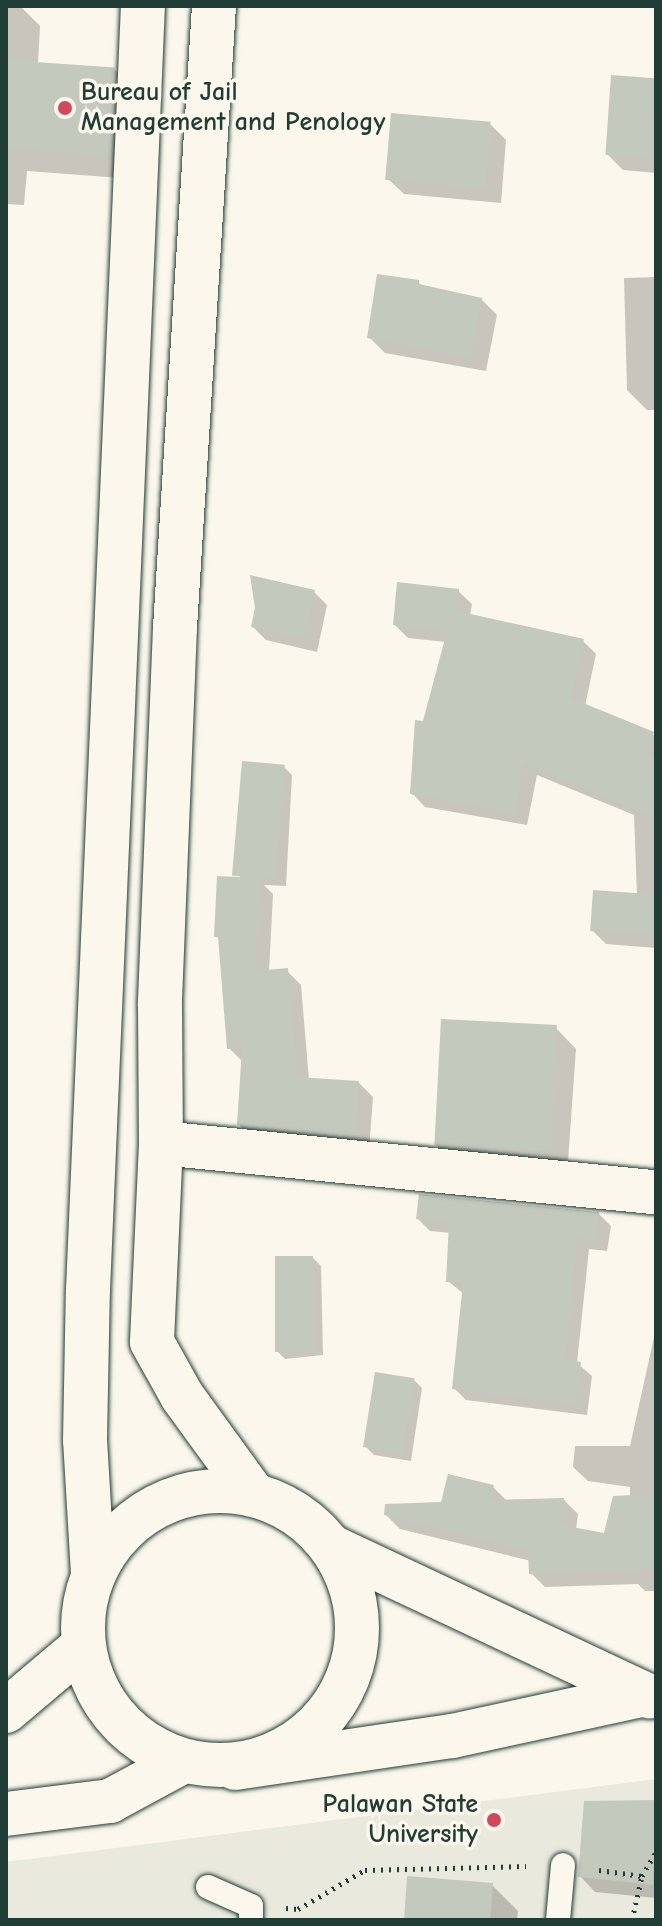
<!DOCTYPE html>
<style>
body{margin:0}
#map{position:relative;width:662px;height:1926px;overflow:hidden;background:#fbf7ec;font-family:"Comic Neue",sans-serif}
div>[style]{position:absolute}
.built>*{inset:0;background:#eae9de}
.shadow>*{inset:0;background:#0003}
.building>*{inset:0;background:#c4c9be;transform-origin:0 0}
.path>*{height:5px;margin-top:-2.5px;transform-origin:0;background:repeating-linear-gradient(90deg,#1f3d34 0 2px,transparent 0 8px)}
.roads{filter:drop-shadow(0 0 2px #1f3d34) drop-shadow(0 0 2px #1f3d34)}
.service>*{height:24px;margin:-12px;padding:0 12px;transform-origin:12px;border-radius:12px;background:#fbf7ec}
.minor>*{height:44px;margin:-22px;padding:0 22px;transform-origin:22px;border-radius:22px;background:#fbf7ec}
.tertiary>*{height:44px;margin:-22px;padding:0 22px;transform-origin:22px;border-radius:22px;background:#fbf7ec}
.tertiary>.ring{margin:-22px;padding:0;box-sizing:content-box;background:none;border:44px solid #fbf7ec;border-radius:50%}
.dots>*{width:22px;height:22px;translate:-50% -50%;box-sizing:border-box;border:4px solid #fbf7ec;border-radius:50%}
span{translate:-50% -50%;white-space:nowrap;text-align:center;line-height:1.15;-webkit-text-stroke:7px #fbf7ec;paint-order:stroke}
.poi-label{font-size:26px;color:#1f3d34;font-weight:700}
.left{translate:0 -50%;text-align:left}
.right{translate:-100% -50%;text-align:right}
.frame{position:absolute;inset:0;border:8px solid #1f3d34;pointer-events:none}
</style>
<div id="map">
<div class="built">
<i style="clip-path:polygon(656px 1779px,656px 1920px,6px 1920px,6px 1862px)"></i>
</div>
<div class="shadow">
<i style="clip-path:polygon(6px 6px,20px 6px,40px 26px,38px 64px,114px 69px,138px 92px,134px 179px,27px 171px,24px 205px,6px 204px)"></i>
<i style="clip-path:polygon(656px 80px,656px 173px,623px 170px,607px 154px)"></i>
<i style="clip-path:polygon(490px 124px,506px 140px,501px 203px,404px 194px,388px 179px)"></i>
<i style="clip-path:polygon(656px 277px,656px 410px,647px 410px,627px 390px,624px 278px)"></i>
<i style="clip-path:polygon(418px 282px,423px 287px,481px 299px,497px 315px,486px 371px,385px 353px,369px 337px)"></i>
<i style="clip-path:polygon(458px 591px,472px 604px,470px 616px,583px 641px,596px 654px,585px 706px,656px 736px,656px 948px,606px 944px,592px 930px,637px 895px,634px 815px,537px 775px,527px 825px,425px 807px,412px 793px,425px 723px,446px 642px,408px 638px,395px 625px)"></i>
<i style="clip-path:polygon(314px 592px,327px 605px,317px 652px,266px 640px,253px 627px)"></i>
<i style="clip-path:polygon(284px 767px,292px 775px,286px 886px,264px 885px,273px 894px,269px 972px,287px 971px,301px 985px,309px 1080px,359px 1083px,373px 1097px,369px 1150px,253px 1139px,239px 1125px,243px 1062px,229px 1048px,220px 939px,216px 936px)"></i>
<i style="clip-path:polygon(556px 1028px,576px 1049px,567px 1175px,455px 1164px,435px 1144px)"></i>
<i style="clip-path:polygon(598px 1213px,611px 1226px,607px 1251px,589px 1249px,577px 1363px,592px 1376px,587px 1415px,466px 1400px,454px 1388px,464px 1294px,448px 1281px,451px 1233px,430px 1231px,418px 1219px)"></i>
<i style="clip-path:polygon(313px 1258px,321px 1266px,323px 1355px,285px 1359px,277px 1351px)"></i>
<i style="clip-path:polygon(656px 1328px,656px 1591px,645px 1591px,638px 1584px,545px 1587px,531px 1573px,531px 1561px,400px 1529px,386px 1515px,443px 1504px,493px 1487px,508px 1502px,564px 1500px,578px 1514px,576px 1530px,605px 1535px,630px 1497px,630px 1487px,588px 1481px,573px 1467px,575px 1446px,630px 1446px)"></i>
<i style="clip-path:polygon(414px 1380px,422px 1388px,411px 1461px,374px 1455px,366px 1447px)"></i>
<i style="clip-path:polygon(656px 1802px,656px 1898px,595px 1892px,580px 1876px,586px 1803px)"></i>
<i style="clip-path:polygon(492px 1885px,518px 1911px,517px 1920px,406px 1920px)"></i>
</div>
<div class="building">
<i style="left:6px;top:60px;width:109px;height:88px;rotate:4deg"></i>
<i style="left:611px;top:75px;width:45px;height:80px;rotate:4deg"></i>
<i style="left:391px;top:113px;width:100px;height:67px;rotate:5deg"></i>
<i style="clip-path:polygon(377px 274px,419px 280px,419px 284px,482px 298px,470px 357px,367px 338px)"></i>
<i style="clip-path:polygon(250px 575px,315px 590px,304px 639px,251px 627px,255px 608px)"></i>
<i style="clip-path:polygon(397px 582px,459px 589px,457px 611px,584px 639px,571px 698px,654px 732px,645px 754px,656px 759px,656px 818px,524px 763px,514px 813px,410px 794px,415px 720px,423px 721px,447px 631px,393px 625px)"></i>
<i style="left:242px;top:761px;width:43px;height:115px;rotate:5deg"></i>
<i style="clip-path:polygon(217px 876px,260px 878px,255px 971px,288px 968px,297px 1077px,359px 1081px,356px 1137px,237px 1125px,242px 1048px,227px 1049px,218px 937px,214px 937px)"></i>
<i style="left:593px;top:890px;width:63px;height:41px;rotate:4deg"></i>
<i style="left:441px;top:1019px;width:116px;height:126px;rotate:3deg"></i>
<i style="clip-path:polygon(419px 1194px,599px 1212px,596px 1240px,577px 1238px,565px 1359px,581px 1362px,576px 1404px,452px 1389px,463px 1283px,446px 1282px,449px 1223px,416px 1219px)"></i>
<i style="left:275px;top:1256px;width:38px;height:96px"></i>
<i style="left:375px;top:1372px;width:40px;height:76px;rotate:9deg"></i>
<i style="clip-path:polygon(448px 1474px,494px 1485px,490px 1500px,564px 1498px,561px 1525px,604px 1533px,613px 1496px,656px 1494px,656px 1569px,529px 1574px,528px 1551px,384px 1515px,385px 1504px,441px 1502px)"></i>
<i style="clip-path:polygon(656px 1800px,653px 1885px,578px 1877px,584px 1801px)"></i>
<i style="clip-path:polygon(407px 1876px,493px 1883px,490px 1920px,404px 1920px)"></i>
</div>
<div class="path">
<i style="left:599px;top:1870px;width:43px;rotate:7.9deg"></i>
<i style="left:286px;top:1908px;width:12px;rotate:5deg"></i>
<i style="left:298px;top:1909px;width:78px;rotate:-30.2deg"></i>
<i style="left:365px;top:1870px;width:161px;rotate:-1.4deg"></i>
<i style="left:632px;top:1920px;width:45px;rotate:-77.2deg"></i>
<i style="left:642px;top:1876px;width:28px;rotate:-60deg"></i>
</div>
<div class="roads">
<div class="service">
<i style="left:208px;top:1887px;width:47px;rotate:23.8deg"></i>
<i style="left:251px;top:1906px;width:14px;rotate:90deg"></i>
<i style="left:558px;top:1920px;width:55px;rotate:-84.8deg"></i>
</div>
<div class="minor">
<i style="left:161px;top:1143px;width:497px;rotate:5.7deg"></i>
<i style="left:334px;top:1548px;width:349px;rotate:25.2deg"></i>
<i style="left:235px;top:1768px;width:219px;rotate:-8.4deg"></i>
<i style="left:452px;top:1736px;width:194px;rotate:-12.2deg"></i>
</div>
<div class="tertiary">
<i style="left:214px;top:6px;width:622px;rotate:93.59deg"></i>
<i style="left:175px;top:627px;width:379px;rotate:92.3deg"></i>
<i style="left:160px;top:1006px;width:137px;rotate:89.6deg"></i>
<i style="left:161px;top:1143px;width:199px;rotate:92.6deg"></i>
<i style="left:152px;top:1342px;width:62px;rotate:60.9deg"></i>
<i style="left:182px;top:1396px;width:117px;rotate:54deg"></i>
<i class="ring" style="left:83px;top:1491px;width:230px;height:230px"></i>
<i style="left:93px;top:1574px;width:134px;rotate:-93.4deg"></i>
<i style="left:85px;top:1440px;width:150px;rotate:-88.9deg"></i>
<i style="left:88px;top:1290px;width:1285px;rotate:-87.55deg"></i>
<i style="left:6px;top:1711px;width:101px;rotate:-40.2deg"></i>
<i style="left:6px;top:1814px;width:105px;rotate:-7.1deg"></i>
<i style="left:110px;top:1801px;width:82px;rotate:-28.4deg"></i>
</div>
</div>
<div class="dots">
<i style="left:65px;top:108px;background:#d1495b"></i>
<i style="left:494px;top:1820px;background:#d1495b"></i>
</div>
<div class="poi-label">
<span class="left" style="left:81px;top:108px">Bureau of Jail<br>Management and Penology</span>
<span class="right" style="left:478px;top:1820px">Palawan State<br>University</span>
</div>
<div class="frame"></div>
</div>
